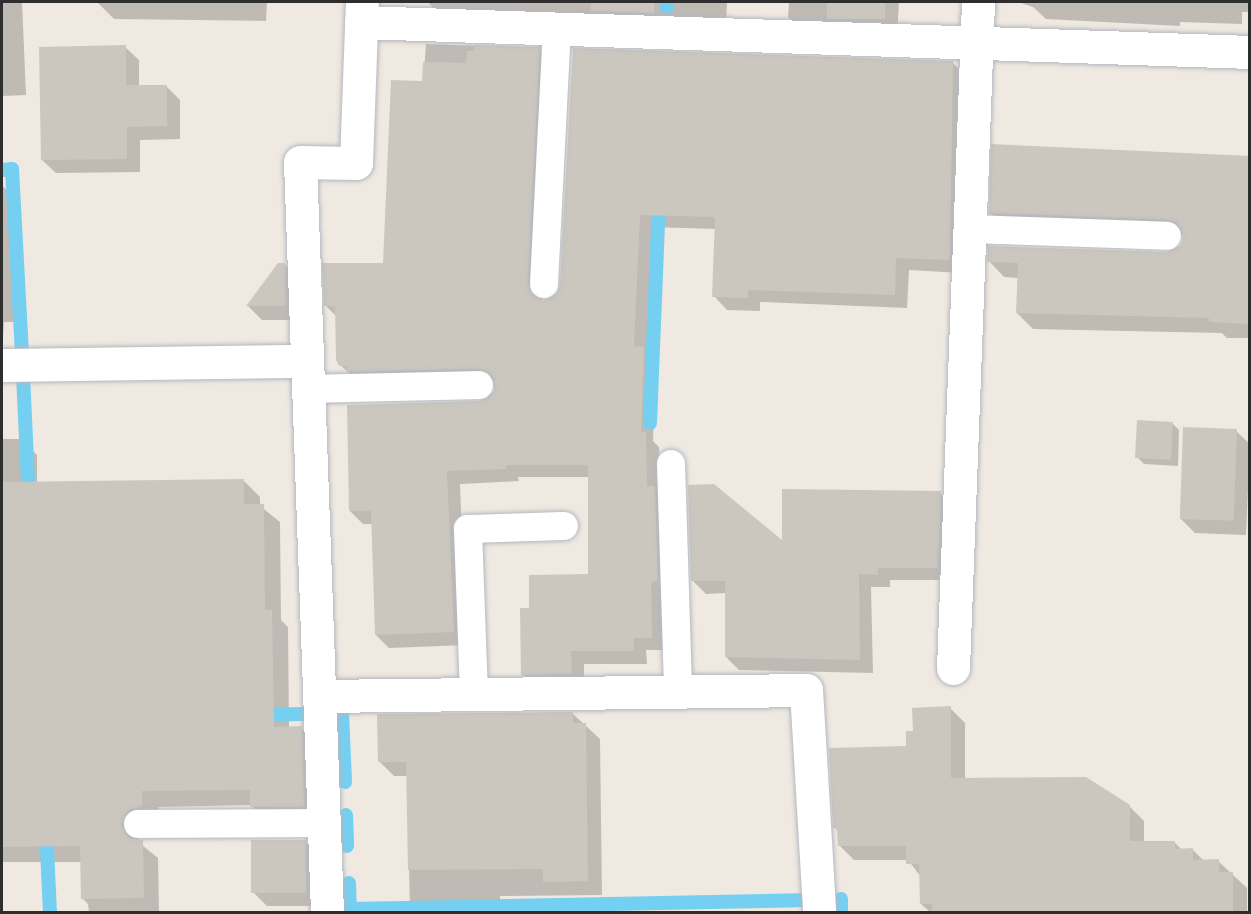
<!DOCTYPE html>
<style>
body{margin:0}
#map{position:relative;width:1251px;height:914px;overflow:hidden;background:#efe9e1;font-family:Montserrat,sans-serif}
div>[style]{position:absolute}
.shadow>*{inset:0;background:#0003}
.stream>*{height:14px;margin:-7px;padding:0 7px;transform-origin:7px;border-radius:7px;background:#75cff0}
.building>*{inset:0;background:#cbc7bf;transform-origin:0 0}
.roads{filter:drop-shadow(0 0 2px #b4b7c1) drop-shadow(0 0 2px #b4b7c1)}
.lane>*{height:28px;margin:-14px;padding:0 14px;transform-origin:14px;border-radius:14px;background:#fff}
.street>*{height:33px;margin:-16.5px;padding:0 16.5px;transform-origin:16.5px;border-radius:16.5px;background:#fff}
span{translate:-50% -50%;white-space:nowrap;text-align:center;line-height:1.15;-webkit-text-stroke:4.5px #fff;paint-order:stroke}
.frame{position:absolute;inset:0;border:3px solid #2e2e2e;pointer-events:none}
</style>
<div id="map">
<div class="shadow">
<i style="clip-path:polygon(2px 2px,22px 2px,26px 95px,2px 96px)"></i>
<i style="clip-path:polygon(97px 2px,267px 2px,266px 21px,114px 19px)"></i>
<i style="clip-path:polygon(428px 2px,727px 2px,726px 28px,442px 19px)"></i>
<i style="clip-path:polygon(789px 2px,899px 2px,897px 34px,802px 31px,788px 17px)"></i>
<i style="clip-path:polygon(1018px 2px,1250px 2px,1250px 12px,1242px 12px,1242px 24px,1180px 22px,1180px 26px,1046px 19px,1033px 7px)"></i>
<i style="clip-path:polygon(426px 44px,539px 48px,552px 61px,542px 301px,559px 294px,562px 285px,574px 49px,952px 62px,965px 75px,962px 273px,909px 270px,907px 308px,760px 302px,760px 311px,727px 310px,714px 296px,716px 229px,652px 227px,647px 352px,656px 361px,653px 441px,659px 447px,665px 650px,646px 650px,647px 664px,584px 664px,584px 687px,535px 687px,522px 674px,531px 609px,589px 575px,589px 477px,518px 477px,519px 481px,460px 484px,466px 645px,389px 648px,376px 635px,372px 524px,363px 524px,350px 511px,480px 403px,489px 400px,497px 385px,493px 381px,362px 384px,340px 365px,337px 317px,325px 305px,385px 264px,423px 83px)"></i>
<i style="clip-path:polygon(125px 47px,139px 60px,139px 87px,167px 87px,180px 100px,180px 139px,140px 140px,140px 172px,56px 173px,42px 160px)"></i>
<i style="clip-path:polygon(1250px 157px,1250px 338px,1227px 338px,1222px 333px,1033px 329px,1017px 313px,1019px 278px,1004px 277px,989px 261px,1167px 254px,1182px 246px,1185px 235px,1006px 228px,990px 213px)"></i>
<i style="clip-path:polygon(2px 185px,12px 196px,19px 322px,4px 322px,2px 352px)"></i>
<i style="clip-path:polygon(284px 264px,299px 279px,300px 320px,262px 320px,248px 306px)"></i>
<i style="clip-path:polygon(1172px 423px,1179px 430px,1178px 466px,1144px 464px,1137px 457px)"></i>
<i style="clip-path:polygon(1236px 431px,1250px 444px,1246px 535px,1195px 533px,1181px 519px)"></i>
<i style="clip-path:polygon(2px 439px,20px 439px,37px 455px,37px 483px,244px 481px,260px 497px,260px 506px,280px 522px,281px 620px,288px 627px,289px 728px,301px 728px,317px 744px,320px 822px,268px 822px,251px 805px,158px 807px,158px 823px,145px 826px,137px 841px,158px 858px,159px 912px,89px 912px,88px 904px,82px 898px,82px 862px,2px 862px)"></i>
<i style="clip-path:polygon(940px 493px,953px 506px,950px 580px,890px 580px,890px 587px,871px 587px,873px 673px,739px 670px,726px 657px,726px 593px,706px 594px,693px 581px,784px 544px)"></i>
<i style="clip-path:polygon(950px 708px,965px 723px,965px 779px,1129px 806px,1144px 821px,1144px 843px,1174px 842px,1182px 850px,1193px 850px,1204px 861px,1218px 861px,1247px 888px,1247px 912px,930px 912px,921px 904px,921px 877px,908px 860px,854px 860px,840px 846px,839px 832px,834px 827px,907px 748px,914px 733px)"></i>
<i style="clip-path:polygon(572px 713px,600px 739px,602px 895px,500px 896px,500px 912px,410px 912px,407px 776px,394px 776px,380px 762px)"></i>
<i style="clip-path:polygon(305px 841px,319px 856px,321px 906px,267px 906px,253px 892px)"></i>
</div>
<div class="stream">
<i style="left:667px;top:7px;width:5px;rotate:-90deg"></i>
<i style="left:2px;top:170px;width:10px;rotate:-6deg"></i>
<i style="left:12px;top:169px;width:184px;rotate:86.9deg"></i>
<i style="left:23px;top:375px;width:125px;rotate:87.3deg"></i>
<i style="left:650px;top:423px;width:226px;rotate:-87.7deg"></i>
<i style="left:342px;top:713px;width:69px;rotate:87.5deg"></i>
<i style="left:256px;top:715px;width:46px;rotate:-1.2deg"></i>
<i style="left:346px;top:815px;width:31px;rotate:88deg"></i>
<i style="left:46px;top:828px;width:84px;rotate:87.3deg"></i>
<i style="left:349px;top:883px;width:26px;rotate:88deg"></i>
<i style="left:350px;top:909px;width:450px;rotate:-1.1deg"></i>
<i style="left:841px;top:899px;width:13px;rotate:90deg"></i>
</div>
<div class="building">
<i style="clip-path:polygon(591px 2px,654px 2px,654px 13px,591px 11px)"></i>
<i style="left:827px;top:2px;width:58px;height:17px"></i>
<i style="clip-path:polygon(126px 45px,126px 85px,167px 85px,167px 126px,127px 127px,127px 159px,41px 160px,39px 47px)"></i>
<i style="clip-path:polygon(474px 45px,540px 47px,528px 283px,535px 297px,544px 300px,557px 293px,560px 285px,573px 48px,953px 61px,950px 260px,896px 258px,895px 295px,748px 290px,748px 298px,712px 297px,715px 217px,640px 215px,634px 346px,644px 347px,641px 432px,646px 432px,647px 486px,655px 486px,658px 581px,651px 582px,652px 638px,634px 638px,634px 651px,571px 651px,572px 674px,521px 675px,520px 608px,529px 608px,529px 575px,588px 574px,588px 465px,506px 465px,506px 469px,447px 471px,454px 632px,375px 635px,371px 511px,349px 511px,347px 405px,479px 401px,494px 392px,493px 377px,479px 369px,347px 372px,347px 366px,339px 366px,336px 360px,335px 306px,324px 306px,322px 263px,383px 263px,391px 80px,422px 81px,423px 62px,466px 63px,467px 51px,474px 51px)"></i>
<i style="clip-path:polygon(991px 144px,1250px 156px,1250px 324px,1209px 322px,1209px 318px,1016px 313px,1018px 263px,987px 262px,988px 246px,1166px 252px,1181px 245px,1183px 236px,1176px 222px,1168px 220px,989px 213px)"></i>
<i style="clip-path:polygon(278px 263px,285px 263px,286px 306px,246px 306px)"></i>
<i style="left:1137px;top:420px;width:36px;height:38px;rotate:3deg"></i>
<i style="left:1183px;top:427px;width:54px;height:92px;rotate:2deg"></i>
<i style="clip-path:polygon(244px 479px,244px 504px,264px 504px,265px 610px,272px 610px,274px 727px,302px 726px,304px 807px,250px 807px,250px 790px,142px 791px,142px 807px,129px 810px,122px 825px,129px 838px,143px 840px,144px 898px,81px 899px,80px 846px,2px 847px,2px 482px)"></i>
<i style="clip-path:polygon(714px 484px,782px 540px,782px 489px,941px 491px,938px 568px,878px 568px,878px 575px,859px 574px,860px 660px,725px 657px,725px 581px,691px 581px,688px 485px)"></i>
<i style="clip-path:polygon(951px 706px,951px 778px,1086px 777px,1130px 805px,1130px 841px,1175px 841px,1175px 849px,1193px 848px,1193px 860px,1219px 859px,1219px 872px,1233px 872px,1233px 912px,932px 912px,932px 904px,920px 904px,919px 864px,906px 864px,906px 846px,838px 846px,837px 828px,833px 828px,829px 748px,906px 746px,906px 731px,913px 731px,912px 708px)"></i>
<i style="clip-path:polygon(573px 712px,573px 723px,586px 723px,588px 881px,543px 882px,543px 869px,408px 870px,406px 762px,378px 762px,377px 714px)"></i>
<i style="left:251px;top:840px;width:55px;height:53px"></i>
</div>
<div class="roads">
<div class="lane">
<i style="left:970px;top:229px;width:197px;rotate:2deg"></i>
<i style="left:544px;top:284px;width:255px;rotate:-87.1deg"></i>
<i style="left:308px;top:389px;width:171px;rotate:-1.3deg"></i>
<i style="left:671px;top:464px;width:227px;rotate:88.2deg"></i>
<i style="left:474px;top:694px;width:165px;rotate:-92.1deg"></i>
<i style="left:468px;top:529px;width:96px;rotate:-1.8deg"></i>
<i style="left:138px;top:824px;width:186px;rotate:-0.3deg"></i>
</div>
<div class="street">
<i style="left:361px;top:22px;width:890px;rotate:1.93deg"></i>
<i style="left:2px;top:365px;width:305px;rotate:-0.8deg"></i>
<i style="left:953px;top:668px;width:666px;rotate:-87.85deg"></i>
<i style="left:319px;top:696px;width:487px;rotate:-0.7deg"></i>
<i style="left:806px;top:690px;width:222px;rotate:86.6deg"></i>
<i style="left:327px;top:912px;width:750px;rotate:-92.06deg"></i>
<i style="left:300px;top:162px;width:56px;rotate:1deg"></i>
<i style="left:356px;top:163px;width:161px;rotate:-87.9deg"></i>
</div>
</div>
<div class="frame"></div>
</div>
